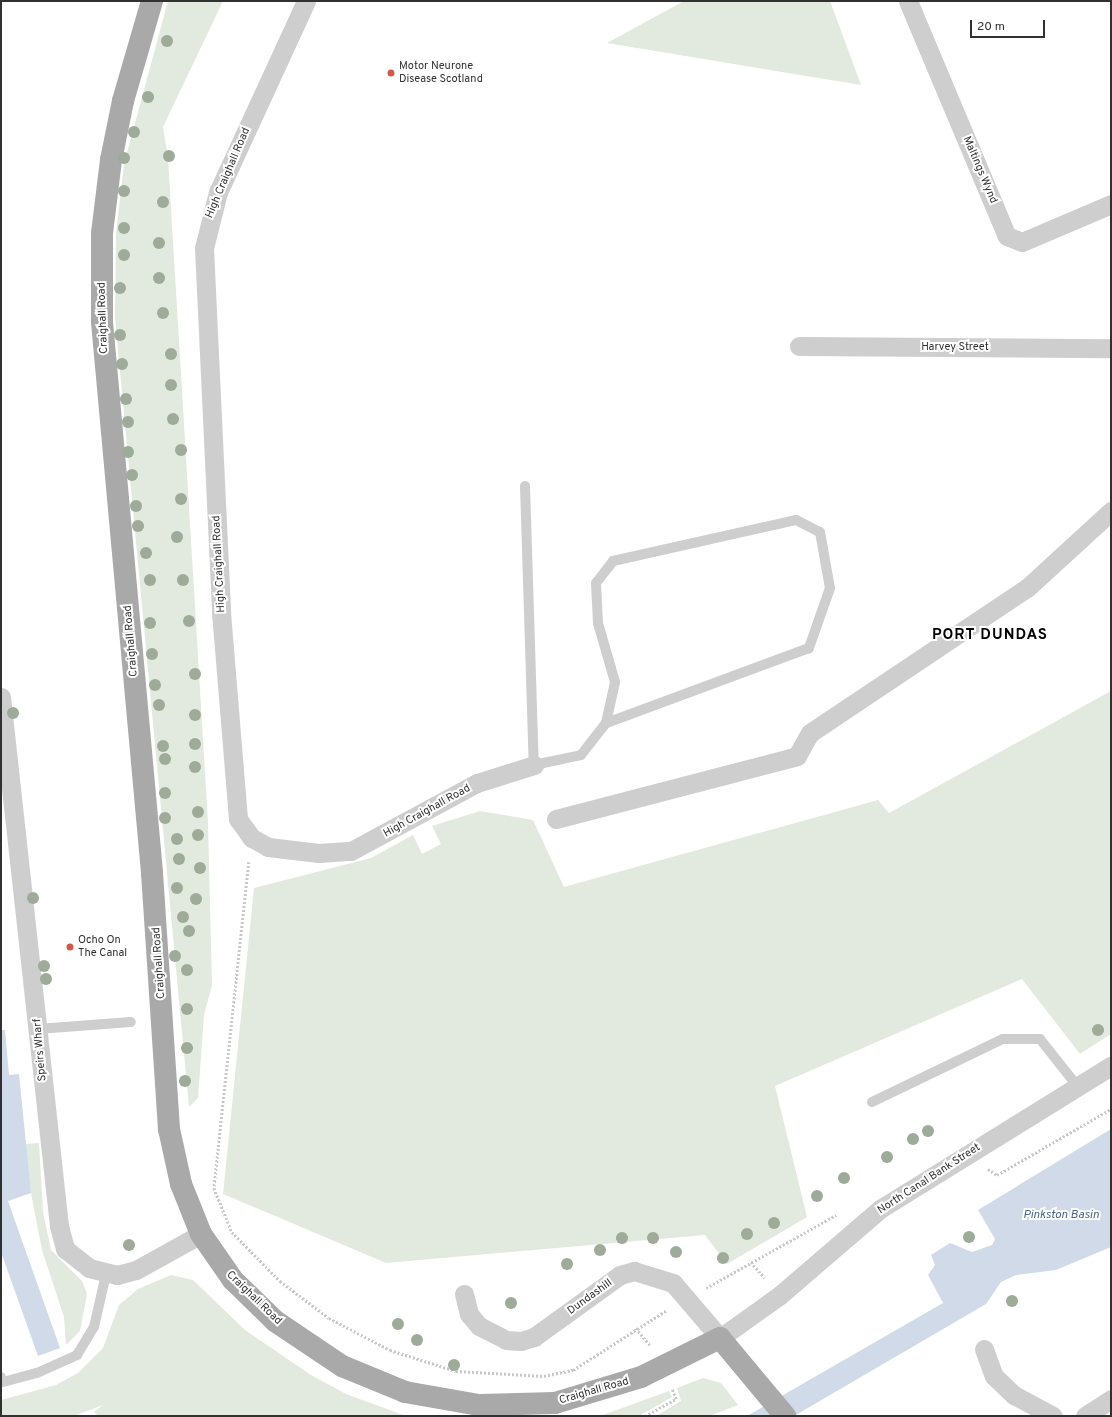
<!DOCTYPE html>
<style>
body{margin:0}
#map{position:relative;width:1112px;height:1417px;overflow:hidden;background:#fff;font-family:Overpass,sans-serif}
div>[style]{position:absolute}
.green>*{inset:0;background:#e2e9de}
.water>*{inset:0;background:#d0dae9}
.path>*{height:2.5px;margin-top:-1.25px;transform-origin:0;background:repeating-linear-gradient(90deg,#c8c8c8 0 2px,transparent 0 4px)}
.lane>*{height:10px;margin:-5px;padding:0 5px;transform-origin:5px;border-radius:5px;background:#cecece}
.street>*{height:19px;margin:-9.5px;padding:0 9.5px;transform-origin:9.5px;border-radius:9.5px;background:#cecece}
.primary>*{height:22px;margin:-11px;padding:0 11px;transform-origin:11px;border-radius:11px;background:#a9a9a9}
.trees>*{width:12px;height:12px;margin:-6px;border-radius:50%;background:#9dab98}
.dots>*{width:11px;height:11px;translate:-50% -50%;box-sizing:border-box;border:2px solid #fff;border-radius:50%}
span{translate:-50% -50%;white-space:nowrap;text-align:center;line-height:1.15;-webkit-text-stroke:4px #fff;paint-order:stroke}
.poi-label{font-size:11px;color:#313131}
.left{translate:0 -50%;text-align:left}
.street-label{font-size:11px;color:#313131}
.water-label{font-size:12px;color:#486489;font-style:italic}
.district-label{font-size:15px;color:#000;font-weight:700;letter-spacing:1px}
.frame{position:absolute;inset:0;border:2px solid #313131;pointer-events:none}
.scale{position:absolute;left:970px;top:20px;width:75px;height:18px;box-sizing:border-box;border:2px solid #313131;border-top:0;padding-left:5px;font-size:12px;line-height:14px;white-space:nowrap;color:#313131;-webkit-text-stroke:3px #fff;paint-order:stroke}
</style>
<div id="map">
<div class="green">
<i style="clip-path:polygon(168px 1px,223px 1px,163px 127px,168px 158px,208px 823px,212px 985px,204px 1015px,198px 1098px,189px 1107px,115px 318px,116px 233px,124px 164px)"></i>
<i style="clip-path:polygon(684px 1px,830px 1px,861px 85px,607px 43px)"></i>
<i style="clip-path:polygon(1111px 691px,1111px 1034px,1080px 1054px,1022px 979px,775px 1086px,807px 1217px,727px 1264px,705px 1235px,386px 1263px,223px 1194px,254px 888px,371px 858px,413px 835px,422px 854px,441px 844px,432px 826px,480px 811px,533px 820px,564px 887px,878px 800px,889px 813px)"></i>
<i style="clip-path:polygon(39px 1143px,43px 1212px,51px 1250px,82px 1281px,87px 1294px,80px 1331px,66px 1345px,64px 1317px,42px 1250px,31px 1193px,25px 1144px)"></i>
<i style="clip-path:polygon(171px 1275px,193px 1280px,245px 1330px,311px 1375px,346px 1394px,406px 1416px,98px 1416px,94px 1412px,103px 1405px,74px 1416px,1px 1416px,1px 1400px,56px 1385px,78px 1373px,103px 1348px,119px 1305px,138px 1289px)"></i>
<i style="clip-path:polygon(703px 1378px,721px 1383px,738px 1405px,709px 1416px,656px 1416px,681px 1401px,677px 1388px)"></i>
<i style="clip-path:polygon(669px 1391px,672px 1397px,639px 1416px,600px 1416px)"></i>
</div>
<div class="water">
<i style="clip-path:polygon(1px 1030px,5px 1030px,9px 1075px,19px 1074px,31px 1193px,8px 1201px,60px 1348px,38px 1356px,1px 1252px)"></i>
<i style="clip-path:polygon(1111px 1129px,1111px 1247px,1056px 1270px,1016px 1275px,1001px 1282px,986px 1304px,794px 1416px,747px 1416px,943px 1303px,928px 1275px,935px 1265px,931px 1255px,950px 1243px,972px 1252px,992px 1245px,995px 1239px,978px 1210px)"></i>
</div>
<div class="path">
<i style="left:249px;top:862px;width:328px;rotate:96.1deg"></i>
<i style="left:214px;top:1188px;width:48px;rotate:67.8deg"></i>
<i style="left:232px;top:1232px;width:69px;rotate:45.6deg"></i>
<i style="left:280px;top:1281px;width:61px;rotate:37.1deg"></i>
<i style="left:329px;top:1318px;width:69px;rotate:27.7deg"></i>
<i style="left:390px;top:1350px;width:69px;rotate:17.7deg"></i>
<i style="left:456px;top:1371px;width:88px;rotate:3.3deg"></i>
<i style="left:544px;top:1376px;width:30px;rotate:-12deg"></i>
<i style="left:573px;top:1370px;width:112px;rotate:-32.6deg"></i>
<i style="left:988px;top:1169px;width:11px;rotate:34deg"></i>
<i style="left:997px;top:1175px;width:132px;rotate:-30.1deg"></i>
<i style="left:751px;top:1262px;width:21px;rotate:49deg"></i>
<i style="left:706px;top:1288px;width:149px;rotate:-29.3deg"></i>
<i style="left:636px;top:1328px;width:22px;rotate:51deg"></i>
<i style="left:645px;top:1416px;width:35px;rotate:-29deg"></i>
<i style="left:676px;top:1399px;width:11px;rotate:-112deg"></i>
</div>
<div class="lane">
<i style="left:525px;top:486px;width:279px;rotate:88.2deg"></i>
<i style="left:534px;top:765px;width:48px;rotate:-12deg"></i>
<i style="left:581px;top:755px;width:41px;rotate:-52deg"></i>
<i style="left:606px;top:723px;width:42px;rotate:-77.6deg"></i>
<i style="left:615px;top:682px;width:61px;rotate:-106.1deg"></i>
<i style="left:598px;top:623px;width:40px;rotate:-92.9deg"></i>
<i style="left:596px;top:583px;width:28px;rotate:-52deg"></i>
<i style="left:613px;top:561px;width:188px;rotate:-12.6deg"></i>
<i style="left:796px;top:520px;width:27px;rotate:27deg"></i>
<i style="left:820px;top:532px;width:57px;rotate:79.9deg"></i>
<i style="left:830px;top:588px;width:64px;rotate:109.3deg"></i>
<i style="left:809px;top:648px;width:216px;rotate:159.7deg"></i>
<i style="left:38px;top:1029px;width:93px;rotate:-4.3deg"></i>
<i style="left:872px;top:1102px;width:145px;rotate:-25.7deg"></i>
<i style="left:1003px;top:1039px;width:37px"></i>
<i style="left:1040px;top:1039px;width:61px;rotate:51.6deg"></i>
<i style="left:1px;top:1377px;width:5px;rotate:68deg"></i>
<i style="left:3px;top:1382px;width:35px;rotate:-15deg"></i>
<i style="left:37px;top:1373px;width:44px;rotate:-24.2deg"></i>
<i style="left:77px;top:1355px;width:33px;rotate:-59deg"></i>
<i style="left:94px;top:1327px;width:54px;rotate:-77.2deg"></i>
</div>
<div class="street">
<i style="left:306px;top:1px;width:210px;rotate:114.7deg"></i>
<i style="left:218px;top:192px;width:58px;rotate:104deg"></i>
<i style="left:204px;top:248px;width:364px;rotate:87.3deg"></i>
<i style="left:221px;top:612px;width:208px;rotate:85.3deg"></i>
<i style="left:238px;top:819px;width:24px;rotate:54deg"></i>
<i style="left:252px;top:838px;width:18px;rotate:29deg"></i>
<i style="left:268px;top:847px;width:51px;rotate:6.7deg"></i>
<i style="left:319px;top:853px;width:32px;rotate:-4deg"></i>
<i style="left:351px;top:851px;width:143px;rotate:-28.4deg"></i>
<i style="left:477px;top:783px;width:60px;rotate:-17.5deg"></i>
<i style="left:908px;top:1px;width:255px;rotate:67.2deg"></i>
<i style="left:1007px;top:236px;width:16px;rotate:22deg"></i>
<i style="left:1022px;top:242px;width:97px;rotate:-23.1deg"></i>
<i style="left:799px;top:346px;width:312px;rotate:0.4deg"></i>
<i style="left:1px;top:697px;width:532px;rotate:83.74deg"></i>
<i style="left:59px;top:1226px;width:24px;rotate:75deg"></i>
<i style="left:65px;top:1249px;width:31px;rotate:38deg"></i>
<i style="left:89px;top:1268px;width:29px;rotate:14deg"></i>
<i style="left:117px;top:1275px;width:20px;rotate:-15deg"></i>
<i style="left:136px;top:1270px;width:74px;rotate:-29deg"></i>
<i style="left:556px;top:819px;width:249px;rotate:-14.6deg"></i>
<i style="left:797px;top:756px;width:26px;rotate:-61deg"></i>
<i style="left:810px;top:733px;width:261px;rotate:-33.8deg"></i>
<i style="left:1027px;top:588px;width:114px;rotate:-42.5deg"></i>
<i style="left:464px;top:1294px;width:21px;rotate:76deg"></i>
<i style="left:469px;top:1314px;width:16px;rotate:50deg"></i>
<i style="left:479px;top:1326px;width:30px;rotate:27deg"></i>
<i style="left:506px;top:1340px;width:15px;rotate:4deg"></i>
<i style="left:521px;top:1341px;width:14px;rotate:-17deg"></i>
<i style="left:534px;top:1337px;width:106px;rotate:-35.8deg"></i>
<i style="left:620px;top:1275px;width:15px;rotate:-16deg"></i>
<i style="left:634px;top:1271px;width:41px;rotate:17.1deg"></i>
<i style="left:673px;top:1283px;width:72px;rotate:49.5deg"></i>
<i style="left:720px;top:1338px;width:74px;rotate:-35.6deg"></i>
<i style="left:780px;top:1295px;width:132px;rotate:-40.7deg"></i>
<i style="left:880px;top:1209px;width:272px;rotate:-31.8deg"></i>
<i style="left:984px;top:1349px;width:29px;rotate:70deg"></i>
<i style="left:994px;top:1376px;width:28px;rotate:44deg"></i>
<i style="left:1014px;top:1395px;width:44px;rotate:28.3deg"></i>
<i style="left:1085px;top:1416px;width:31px;rotate:-33deg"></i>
</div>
<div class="primary">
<i style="left:152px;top:1px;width:104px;rotate:106.2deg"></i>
<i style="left:123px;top:101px;width:60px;rotate:101.5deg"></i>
<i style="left:111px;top:160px;width:74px;rotate:97deg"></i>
<i style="left:102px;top:233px;width:89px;rotate:90deg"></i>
<i style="left:102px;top:322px;width:553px;rotate:84.81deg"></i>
<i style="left:152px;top:873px;width:257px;rotate:86.2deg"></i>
<i style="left:169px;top:1129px;width:56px;rotate:77.7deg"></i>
<i style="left:181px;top:1184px;width:54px;rotate:68.2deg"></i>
<i style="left:201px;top:1234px;width:56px;rotate:55.2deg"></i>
<i style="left:233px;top:1280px;width:59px;rotate:44.3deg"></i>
<i style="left:275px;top:1321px;width:81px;rotate:33.9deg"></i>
<i style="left:342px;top:1366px;width:68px;rotate:22.4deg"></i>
<i style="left:405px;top:1392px;width:75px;rotate:10deg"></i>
<i style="left:479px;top:1405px;width:76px;rotate:-1.5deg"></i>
<i style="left:555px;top:1403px;width:90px;rotate:-16.8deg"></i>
<i style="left:641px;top:1377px;width:88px;rotate:-26.3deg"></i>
<i style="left:720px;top:1338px;width:102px;rotate:50.2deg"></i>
</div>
<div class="trees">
<i style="left:167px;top:41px"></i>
<i style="left:148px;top:97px"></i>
<i style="left:134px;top:132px"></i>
<i style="left:169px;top:156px"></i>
<i style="left:124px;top:158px"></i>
<i style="left:124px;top:191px"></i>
<i style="left:163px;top:202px"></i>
<i style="left:124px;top:228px"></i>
<i style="left:159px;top:243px"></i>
<i style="left:124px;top:255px"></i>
<i style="left:159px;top:278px"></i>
<i style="left:120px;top:288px"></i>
<i style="left:163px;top:313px"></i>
<i style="left:120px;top:335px"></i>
<i style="left:171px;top:354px"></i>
<i style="left:122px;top:364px"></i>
<i style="left:171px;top:385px"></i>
<i style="left:126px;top:399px"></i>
<i style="left:173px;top:419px"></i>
<i style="left:128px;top:422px"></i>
<i style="left:181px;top:450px"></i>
<i style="left:128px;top:452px"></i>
<i style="left:132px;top:475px"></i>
<i style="left:181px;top:499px"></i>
<i style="left:136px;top:506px"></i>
<i style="left:138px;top:526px"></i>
<i style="left:177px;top:537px"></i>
<i style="left:146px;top:553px"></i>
<i style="left:150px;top:580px"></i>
<i style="left:183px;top:580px"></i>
<i style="left:189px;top:621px"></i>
<i style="left:150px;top:623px"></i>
<i style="left:152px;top:654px"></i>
<i style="left:195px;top:674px"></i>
<i style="left:155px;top:685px"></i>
<i style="left:159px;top:705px"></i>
<i style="left:13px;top:713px"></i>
<i style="left:195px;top:715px"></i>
<i style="left:195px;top:744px"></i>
<i style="left:163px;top:746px"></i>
<i style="left:165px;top:759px"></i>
<i style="left:195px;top:767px"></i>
<i style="left:165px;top:793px"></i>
<i style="left:198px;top:812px"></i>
<i style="left:165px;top:818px"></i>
<i style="left:198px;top:835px"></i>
<i style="left:177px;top:839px"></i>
<i style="left:179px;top:859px"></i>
<i style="left:200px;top:868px"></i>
<i style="left:177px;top:888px"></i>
<i style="left:33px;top:898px"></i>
<i style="left:196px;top:899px"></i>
<i style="left:183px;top:917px"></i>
<i style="left:189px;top:931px"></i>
<i style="left:175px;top:956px"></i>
<i style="left:44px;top:966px"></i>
<i style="left:187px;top:970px"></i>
<i style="left:46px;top:979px"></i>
<i style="left:187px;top:1009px"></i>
<i style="left:1098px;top:1030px"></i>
<i style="left:187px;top:1048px"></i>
<i style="left:185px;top:1081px"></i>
<i style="left:928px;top:1131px"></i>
<i style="left:913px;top:1139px"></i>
<i style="left:887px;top:1157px"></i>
<i style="left:844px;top:1178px"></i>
<i style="left:817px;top:1196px"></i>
<i style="left:774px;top:1223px"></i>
<i style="left:747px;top:1234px"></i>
<i style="left:969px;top:1237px"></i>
<i style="left:622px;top:1238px"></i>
<i style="left:653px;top:1238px"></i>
<i style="left:129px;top:1245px"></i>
<i style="left:600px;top:1250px"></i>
<i style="left:676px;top:1252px"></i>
<i style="left:723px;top:1258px"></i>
<i style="left:567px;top:1264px"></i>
<i style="left:1012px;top:1301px"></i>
<i style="left:511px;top:1303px"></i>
<i style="left:398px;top:1324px"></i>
<i style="left:417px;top:1340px"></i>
<i style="left:454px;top:1365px"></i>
</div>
<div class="dots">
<i style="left:391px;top:73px;background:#d05a4a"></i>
<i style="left:70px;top:947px;background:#d05a4a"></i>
</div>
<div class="poi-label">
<span class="left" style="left:399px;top:73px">Motor Neurone<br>Disease Scotland</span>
<span class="left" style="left:78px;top:947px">Ocho On<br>The Canal</span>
</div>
<div class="street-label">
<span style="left:980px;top:170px;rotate:67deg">Maltings Wynd</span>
<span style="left:228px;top:173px;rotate:-67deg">High Craighall Road</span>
<span style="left:103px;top:318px;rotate:-92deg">Craighall Road</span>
<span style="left:955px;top:347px">Harvey Street</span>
<span style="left:219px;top:564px;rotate:-93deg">High Craighall Road</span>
<span style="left:131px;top:641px;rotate:-95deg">Craighall Road</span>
<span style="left:427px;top:811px;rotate:-29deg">High Craighall Road</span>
<span style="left:159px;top:963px;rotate:-94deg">Craighall Road</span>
<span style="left:40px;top:1050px;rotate:-95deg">Speirs Wharf</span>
<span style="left:929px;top:1179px;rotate:-33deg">North Canal Bank Street</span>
<span style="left:590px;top:1297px;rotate:-36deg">Dundashill</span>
<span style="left:254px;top:1298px;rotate:44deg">Craighall Road</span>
<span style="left:594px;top:1391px;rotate:-16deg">Craighall Road</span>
</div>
<div class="water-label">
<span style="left:1061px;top:1216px">Pinkston Basin</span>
</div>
<div class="district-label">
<span style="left:990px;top:636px">PORT DUNDAS</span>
</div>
<div class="frame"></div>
<div class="scale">20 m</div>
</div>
